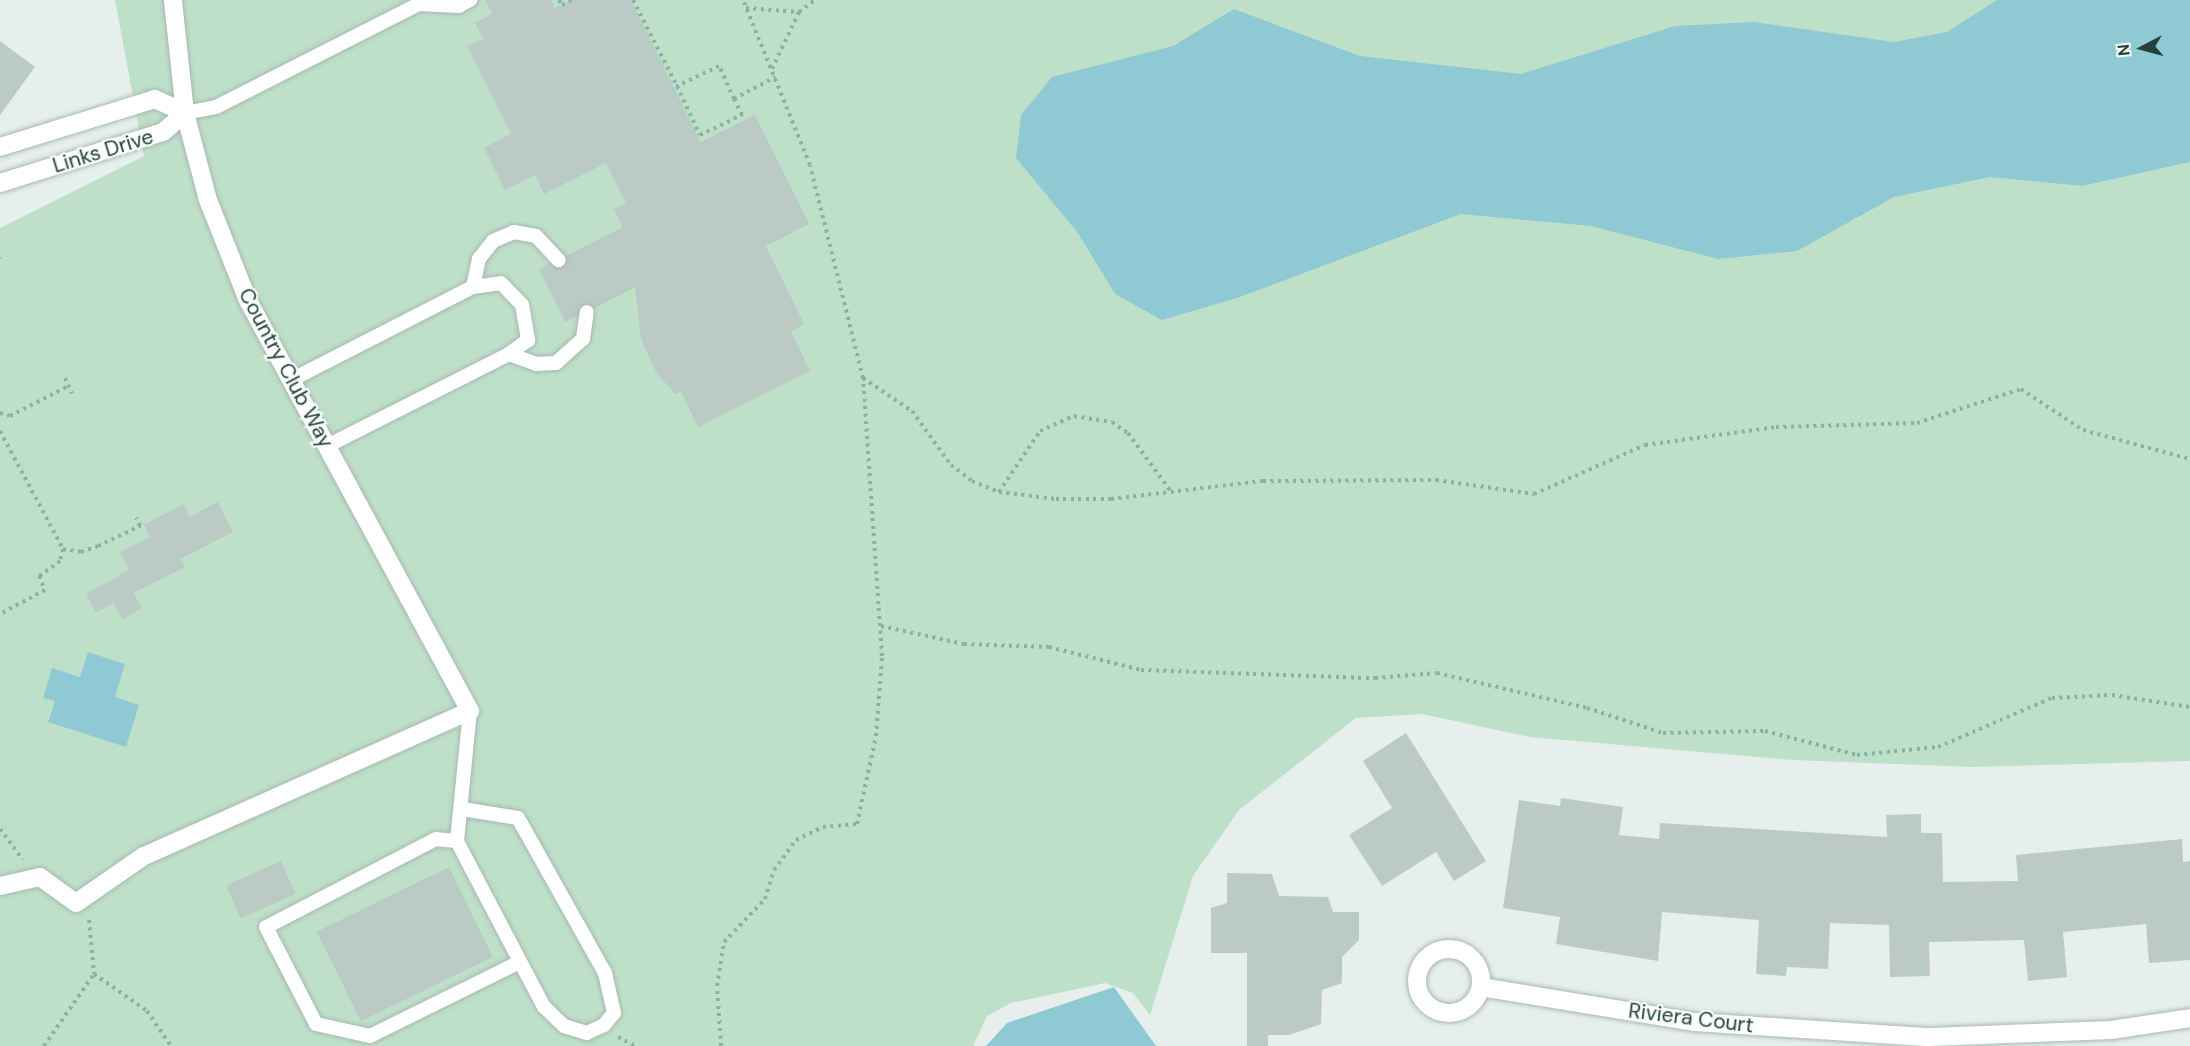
<!DOCTYPE html>
<style>
body{margin:0}
#map{position:relative;width:2190px;height:1046px;overflow:hidden;background:#e6efeb;font-family:"DM Sans",sans-serif}
div>[style]{position:absolute}
.green>*{inset:0;background:#bfe0c8}
.water>*{inset:0;background:#8ec9d4}
.building>*{inset:0;background:#bbcac4;transform-origin:0 0}
.path>*{height:4px;margin-top:-2px;transform-origin:0;background:repeating-linear-gradient(90deg,#86b3a5 0 3px,transparent 0 7.5px)}
.roads{filter:drop-shadow(0 0 2px #a8b8b2) drop-shadow(0 0 2px #a8b8b2)}
.lane>*{height:14px;margin:-7px;padding:0 7px;transform-origin:7px;border-radius:7px;background:#fff}
.street>*{height:18px;margin:-9px;padding:0 9px;transform-origin:9px;border-radius:9px;background:#fff}
.street>.ring{margin:-9px;padding:0;box-sizing:content-box;background:none;border:18px solid #fff;border-radius:50%}
span{translate:-50% -50%;white-space:nowrap;text-align:center;line-height:1.15;-webkit-text-stroke:4.5px #f7fbf9;paint-order:stroke}
.street-label{font-size:21px;color:#24423a}
.north{position:absolute;left:2112px;top:18px;width:60px;height:60px;-webkit-text-stroke:4px #f7fbf9;paint-order:stroke;rotate:264deg;font-size:16px;font-weight:700;line-height:24px;text-align:center;color:#24423a}
.north::after{content:'';display:block;margin:auto;width:21px;height:27px;background:#24423a;clip-path:polygon(50% 0,100% 100%,50% 72%,0 100%)}
</style>
<div id="map">
<div class="green">
<i style="clip-path:polygon(115px 0,2190px 0,2190px 761px,1972px 767px,1792px 760px,1530px 737px,1422px 714px,1356px 718px,1239px 810px,1193px 876px,1150px 1015px,1133px 993px,1105px 983px,1011px 1003px,987px 1016px,973px 1046px,0 1046px,0 228px,144px 156px)"></i>
</div>
<div class="water">
<i style="clip-path:polygon(1997px 0,2190px 0,2190px 162px,2082px 186px,1990px 177px,1894px 197px,1797px 251px,1718px 259px,1591px 226px,1461px 214px,1237px 298px,1162px 320px,1115px 294px,1078px 233px,1016px 158px,1021px 115px,1052px 77px,1173px 46px,1234px 9px,1360px 56px,1521px 74px,1675px 26px,1754px 22px,1894px 42px,1947px 32px)"></i>
<i style="clip-path:polygon(88px 652px,125px 664px,115px 697px,139px 705px,126px 747px,48px 722px,55px 701px,43px 698px,52px 668px,80px 677px)"></i>
<i style="clip-path:polygon(1114px 987px,1156px 1046px,986px 1046px,1007px 1023px)"></i>
</div>
<div class="building">
<i style="clip-path:polygon(485px 0,551px 0,555px 8px,570px 0,631px 0,701px 142px,755px 115px,809px 224px,766px 246px,804px 324px,791px 332px,810px 371px,698px 427px,681px 392px,676px 394px,657px 374px,641px 339px,635px 287px,595px 308px,583px 304px,577px 316px,565px 322px,539px 269px,549px 264px,561px 269px,566px 256px,623px 227px,614px 209px,626px 203px,606px 163px,544px 194px,535px 175px,505px 190px,484px 148px,511px 134px,467px 46px,483px 39px,475px 23px,492px 14px)"></i>
<i style="clip-path:polygon(0 41px,35px 67px,0 115px)"></i>
<i style="clip-path:polygon(218px 502px,233px 532px,180px 559px,185px 567px,133px 593px,142px 608px,123px 619px,113px 603px,96px 613px,86px 594px,129px 570px,120px 552px,150px 537px,144px 525px,184px 504px,189px 517px)"></i>
<i style="clip-path:polygon(1406px 733px,1486px 861px,1454px 881px,1436px 852px,1382px 886px,1349px 835px,1392px 808px,1363px 761px)"></i>
<i style="clip-path:polygon(1561px 798px,1623px 807px,1619px 835px,1659px 839px,1660px 823px,1887px 837px,1886px 815px,1921px 814px,1921px 833px,1942px 833px,1943px 882px,2018px 881px,2016px 855px,2182px 839px,2183px 862px,2190px 861px,2190px 960px,2149px 963px,2146px 924px,2063px 932px,2067px 977px,2028px 981px,2024px 940px,1929px 942px,1930px 976px,1890px 977px,1889px 925px,1830px 923px,1828px 969px,1787px 967px,1786px 976px,1756px 974px,1759px 920px,1662px 912px,1658px 961px,1556px 944px,1560px 917px,1503px 908px,1519px 800px,1560px 806px)"></i>
<i style="left:281px;top:861px;width:36px;height:60px;rotate:66deg"></i>
<i style="left:449px;top:867px;width:100px;height:147px;rotate:64deg"></i>
<i style="clip-path:polygon(1227px 873px,1272px 874px,1279px 896px,1328px 897px,1333px 912px,1359px 912px,1359px 940px,1342px 957px,1342px 983px,1322px 990px,1321px 1024px,1289px 1035px,1268px 1035px,1268px 1046px,1247px 1046px,1247px 953px,1211px 953px,1211px 908px,1227px 903px)"></i>
</div>
<div class="path">
<i style="left:559px;top:0;width:6px;rotate:59deg"></i>
<i style="left:562px;top:5px;width:11px;rotate:-27deg"></i>
<i style="left:633px;top:0;width:97px;rotate:62.9deg"></i>
<i style="left:746px;top:8px;width:53px;rotate:4.3deg"></i>
<i style="left:772px;top:69px;width:63px;rotate:-64.7deg"></i>
<i style="left:799px;top:12px;width:20px;rotate:-37deg"></i>
<i style="left:734px;top:99px;width:36px;rotate:-114deg"></i>
<i style="left:719px;top:66px;width:47px;rotate:154.5deg"></i>
<i style="left:677px;top:86px;width:54px;rotate:64.9deg"></i>
<i style="left:700px;top:135px;width:47px;rotate:-25.5deg"></i>
<i style="left:742px;top:115px;width:18px;rotate:-117deg"></i>
<i style="left:734px;top:99px;width:47px;rotate:-28.2deg"></i>
<i style="left:0;top:258px;width:1px;rotate:45deg"></i>
<i style="left:65px;top:378px;width:17px;rotate:66deg"></i>
<i style="left:863px;top:378px;width:59px;rotate:34deg"></i>
<i style="left:912px;top:411px;width:67px;rotate:54.2deg"></i>
<i style="left:951px;top:465px;width:26px;rotate:37deg"></i>
<i style="left:972px;top:481px;width:29px;rotate:22deg"></i>
<i style="left:999px;top:492px;width:57px;rotate:7deg"></i>
<i style="left:1056px;top:499px;width:55px"></i>
<i style="left:1111px;top:499px;width:153px;rotate:-6.8deg"></i>
<i style="left:1263px;top:481px;width:173px;rotate:-0.3deg"></i>
<i style="left:1436px;top:480px;width:99px;rotate:8.1deg"></i>
<i style="left:1534px;top:494px;width:121px;rotate:-23.8deg"></i>
<i style="left:1645px;top:445px;width:132px;rotate:-7.8deg"></i>
<i style="left:1776px;top:427px;width:141px;rotate:-1.6deg"></i>
<i style="left:1917px;top:423px;width:109px;rotate:-18.1deg"></i>
<i style="left:2021px;top:389px;width:74px;rotate:33.5deg"></i>
<i style="left:2083px;top:430px;width:111px;rotate:15.2deg"></i>
<i style="left:0;top:413px;width:10px;rotate:17deg"></i>
<i style="left:10px;top:416px;width:65px;rotate:-27.3deg"></i>
<i style="left:0;top:431px;width:134px;rotate:61.9deg"></i>
<i style="left:63px;top:549px;width:12px;rotate:104deg"></i>
<i style="left:60px;top:561px;width:26px;rotate:144deg"></i>
<i style="left:39px;top:576px;width:15px;rotate:67deg"></i>
<i style="left:45px;top:590px;width:51px;rotate:151.9deg"></i>
<i style="left:999px;top:492px;width:73px;rotate:-56.1deg"></i>
<i style="left:1040px;top:431px;width:37px;rotate:-24deg"></i>
<i style="left:1074px;top:416px;width:38px;rotate:9deg"></i>
<i style="left:1112px;top:422px;width:19px;rotate:35deg"></i>
<i style="left:1128px;top:433px;width:74px;rotate:53.7deg"></i>
<i style="left:63px;top:549px;width:18px;rotate:9deg"></i>
<i style="left:81px;top:552px;width:18px;rotate:-19deg"></i>
<i style="left:98px;top:546px;width:47px;rotate:-25.5deg"></i>
<i style="left:140px;top:526px;width:9px;rotate:-117deg"></i>
<i style="left:881px;top:626px;width:85px;rotate:12.2deg"></i>
<i style="left:964px;top:644px;width:85px;rotate:2deg"></i>
<i style="left:1049px;top:647px;width:95px;rotate:14deg"></i>
<i style="left:1141px;top:670px;width:234px;rotate:2deg"></i>
<i style="left:1375px;top:678px;width:62px;rotate:-4.6deg"></i>
<i style="left:1437px;top:673px;width:154px;rotate:13.1deg"></i>
<i style="left:1587px;top:708px;width:80px;rotate:18.2deg"></i>
<i style="left:1663px;top:733px;width:102px;rotate:-1.1deg"></i>
<i style="left:1765px;top:731px;width:95px;rotate:14.6deg"></i>
<i style="left:1857px;top:755px;width:81px;rotate:-5.6deg"></i>
<i style="left:1938px;top:747px;width:124px;rotate:-23.3deg"></i>
<i style="left:2052px;top:698px;width:60px;rotate:-2.9deg"></i>
<i style="left:2112px;top:695px;width:79px;rotate:8.7deg"></i>
<i style="left:0;top:829px;width:38px;rotate:53deg"></i>
<i style="left:89px;top:920px;width:54px;rotate:84.7deg"></i>
<i style="left:94px;top:974px;width:65px;rotate:34.9deg"></i>
<i style="left:147px;top:1011px;width:42px;rotate:55.6deg"></i>
<i style="left:618px;top:1037px;width:20px;rotate:27deg"></i>
<i style="left:44px;top:1046px;width:88px;rotate:-55.2deg"></i>
<i style="left:721px;top:1046px;width:60px;rotate:-93.8deg"></i>
<i style="left:717px;top:986px;width:45px;rotate:-81deg"></i>
<i style="left:724px;top:942px;width:59px;rotate:-46.4deg"></i>
<i style="left:765px;top:899px;width:30px;rotate:-73deg"></i>
<i style="left:774px;top:870px;width:37px;rotate:-54deg"></i>
<i style="left:796px;top:840px;width:30px;rotate:-26deg"></i>
<i style="left:823px;top:827px;width:34px;rotate:-5deg"></i>
<i style="left:857px;top:824px;width:90px;rotate:-77.8deg"></i>
<i style="left:876px;top:736px;width:80px;rotate:-85.7deg"></i>
<i style="left:882px;top:656px;width:279px;rotate:-93.9deg"></i>
<i style="left:863px;top:378px;width:219px;rotate:-104deg"></i>
<i style="left:810px;top:165px;width:178px;rotate:-112.1deg"></i>
</div>
<div class="roads">
<div class="lane">
<i style="left:423px;top:0;width:6px;rotate:135deg"></i>
<i style="left:419px;top:4px;width:40px;rotate:2.9deg"></i>
<i style="left:459px;top:6px;width:13px;rotate:-29deg"></i>
<i style="left:185px;top:113px;width:32px;rotate:-11deg"></i>
<i style="left:216px;top:107px;width:228px;rotate:-26.9deg"></i>
<i style="left:473px;top:287px;width:29px;rotate:-78deg"></i>
<i style="left:479px;top:259px;width:23px;rotate:-52deg"></i>
<i style="left:493px;top:241px;width:23px;rotate:-23deg"></i>
<i style="left:514px;top:232px;width:22px;rotate:10deg"></i>
<i style="left:536px;top:236px;width:33px;rotate:47deg"></i>
<i style="left:291px;top:380px;width:204px;rotate:-27.1deg"></i>
<i style="left:473px;top:287px;width:28px;rotate:-8deg"></i>
<i style="left:501px;top:283px;width:30px;rotate:46deg"></i>
<i style="left:522px;top:305px;width:36px;rotate:80deg"></i>
<i style="left:528px;top:340px;width:24px;rotate:144deg"></i>
<i style="left:327px;top:446px;width:204px;rotate:-26.8deg"></i>
<i style="left:509px;top:354px;width:29px;rotate:20deg"></i>
<i style="left:536px;top:364px;width:20px;rotate:-3deg"></i>
<i style="left:556px;top:363px;width:36px;rotate:-42deg"></i>
<i style="left:583px;top:339px;width:27px;rotate:-82deg"></i>
<i style="left:462px;top:809px;width:57px;rotate:9.1deg"></i>
<i style="left:518px;top:818px;width:178px;rotate:60.7deg"></i>
<i style="left:605px;top:973px;width:41px;rotate:77.3deg"></i>
<i style="left:614px;top:1013px;width:16px;rotate:130deg"></i>
<i style="left:604px;top:1025px;width:19px;rotate:155deg"></i>
<i style="left:587px;top:1033px;width:24px;rotate:-163deg"></i>
<i style="left:564px;top:1026px;width:28px;rotate:-136deg"></i>
<i style="left:544px;top:1007px;width:187px;rotate:-117.7deg"></i>
<i style="left:457px;top:841px;width:131px;rotate:-84.3deg"></i>
<i style="left:457px;top:841px;width:21px;rotate:-175deg"></i>
<i style="left:436px;top:839px;width:191px;rotate:152.6deg"></i>
<i style="left:266px;top:927px;width:109px;rotate:62.7deg"></i>
<i style="left:316px;top:1024px;width:55px;rotate:12.5deg"></i>
<i style="left:370px;top:1036px;width:167px;rotate:-26.3deg"></i>
</div>
<div class="street">
<i style="left:0;top:147px;width:162px;rotate:-17.2deg"></i>
<i style="left:155px;top:99px;width:33px;rotate:25deg"></i>
<i style="left:185px;top:113px;width:29px;rotate:139deg"></i>
<i style="left:163px;top:132px;width:171px;rotate:162.6deg"></i>
<i style="left:0;top:886px;width:41px;rotate:-12.7deg"></i>
<i style="left:40px;top:877px;width:44px;rotate:35.8deg"></i>
<i style="left:76px;top:903px;width:83px;rotate:-34.7deg"></i>
<i style="left:144px;top:856px;width:357px;rotate:-24deg"></i>
<i style="left:470px;top:711px;width:469px;rotate:-118.4deg"></i>
<i style="left:247px;top:298px;width:105px;rotate:-111.7deg"></i>
<i style="left:208px;top:200px;width:90px;rotate:-104.8deg"></i>
<i style="left:185px;top:113px;width:114px;rotate:-96.1deg"></i>
<i class="ring" style="left:1417px;top:949px;width:46px;height:46px"></i>
<i style="left:1481px;top:987px;width:217px;rotate:9.3deg"></i>
<i style="left:1695px;top:1022px;width:235px;rotate:3.7deg"></i>
<i style="left:1930px;top:1037px;width:181px;rotate:-2.2deg"></i>
<i style="left:2111px;top:1030px;width:80px;rotate:-8.6deg"></i>
</div>
</div>
<div class="street-label">
<span style="left:103px;top:151px;rotate:-17deg">Links Drive</span>
<span style="left:286px;top:368px;rotate:62deg">Country Club Way</span>
<span style="left:1691px;top:1018px;rotate:7deg">Riviera Court</span>
</div>
<div class="north">N</div>
</div>
